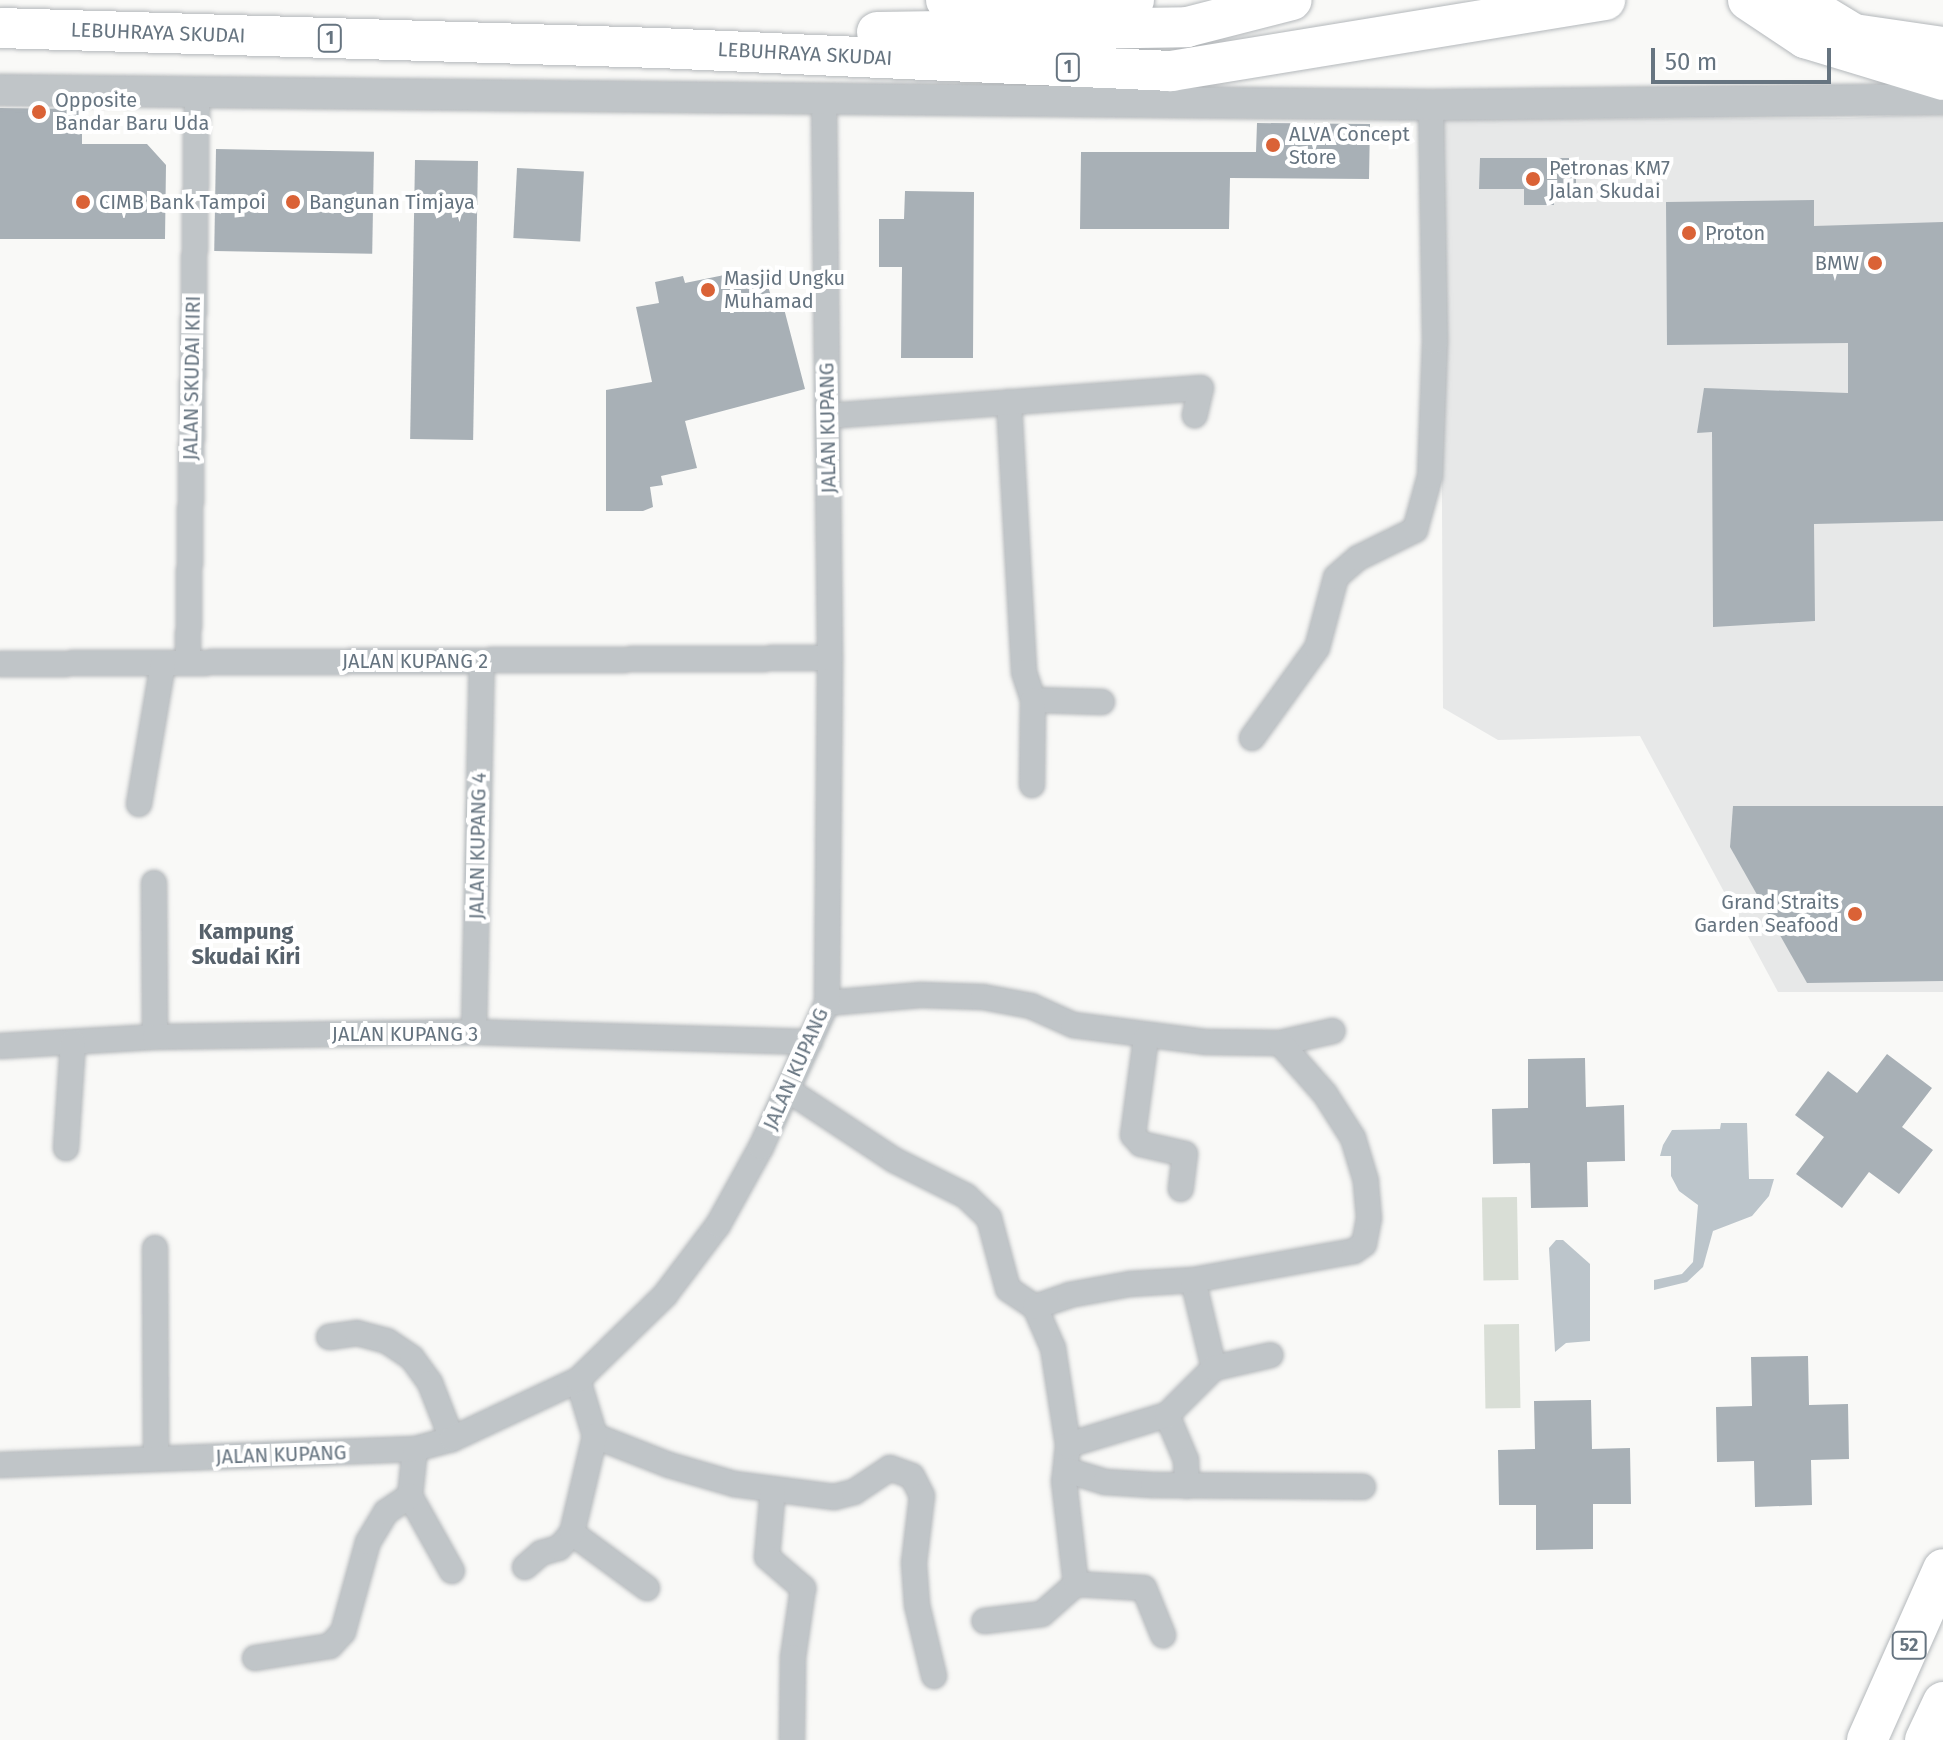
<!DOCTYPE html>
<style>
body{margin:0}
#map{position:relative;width:1943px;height:1740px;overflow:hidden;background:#f9f9f7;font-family:"Fira Sans",sans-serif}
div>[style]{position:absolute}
.built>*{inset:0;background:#e7e8e8}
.green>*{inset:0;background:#d9ded6;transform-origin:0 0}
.water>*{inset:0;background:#bcc5cb}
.building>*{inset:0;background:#a8b0b6;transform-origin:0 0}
.roads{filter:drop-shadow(0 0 2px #b4b8bb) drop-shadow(0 0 2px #b4b8bb)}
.minor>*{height:24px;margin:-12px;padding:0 12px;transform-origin:12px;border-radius:12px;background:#c0c5c8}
.tertiary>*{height:30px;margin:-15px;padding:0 15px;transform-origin:15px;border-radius:15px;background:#c0c5c8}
.trunk>*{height:40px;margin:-20px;padding:0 20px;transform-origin:20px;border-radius:20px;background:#fff}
.dots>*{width:22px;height:22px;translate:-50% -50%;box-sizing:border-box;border:4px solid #fff;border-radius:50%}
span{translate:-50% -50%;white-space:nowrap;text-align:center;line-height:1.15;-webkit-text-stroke:8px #fff;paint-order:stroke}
.shield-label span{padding:2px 6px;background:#fff;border:2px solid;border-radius:6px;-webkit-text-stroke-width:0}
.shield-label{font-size:18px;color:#667480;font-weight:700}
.street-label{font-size:20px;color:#667480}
.poi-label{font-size:20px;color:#667480}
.left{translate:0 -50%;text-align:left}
.right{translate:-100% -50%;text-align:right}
.neighbourhood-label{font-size:22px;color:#57626c;font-weight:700}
.scale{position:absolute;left:1651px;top:48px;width:180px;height:36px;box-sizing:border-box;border:4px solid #667480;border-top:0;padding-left:10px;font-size:24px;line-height:28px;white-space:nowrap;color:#667480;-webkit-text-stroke:6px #fff;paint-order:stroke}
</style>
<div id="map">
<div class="built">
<i style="clip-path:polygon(1943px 113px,1943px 992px,1778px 992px,1640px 736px,1498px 740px,1443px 708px,1440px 119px,1849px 118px)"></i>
</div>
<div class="green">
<i style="left:1517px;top:1197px;width:83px;height:35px;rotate:89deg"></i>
<i style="left:1519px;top:1324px;width:84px;height:35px;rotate:89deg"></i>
</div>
<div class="water">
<i style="clip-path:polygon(1721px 1123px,1747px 1123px,1749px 1179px,1774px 1179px,1769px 1196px,1752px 1216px,1713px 1231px,1703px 1267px,1687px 1282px,1654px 1290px,1654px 1280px,1682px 1274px,1693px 1262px,1698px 1205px,1679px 1191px,1671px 1176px,1671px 1156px,1660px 1156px,1663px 1145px,1672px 1130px,1720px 1129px)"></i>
<i style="clip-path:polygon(1556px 1240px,1563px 1240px,1590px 1264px,1590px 1341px,1566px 1343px,1555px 1352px,1549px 1248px)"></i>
</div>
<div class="building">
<i style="clip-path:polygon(0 108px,82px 109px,82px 144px,147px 144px,166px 165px,165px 239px,0 239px)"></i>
<i style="clip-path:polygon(1257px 123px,1370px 124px,1369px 179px,1230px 178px,1229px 229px,1080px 229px,1081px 152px,1256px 152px)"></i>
<i style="left:216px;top:149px;width:158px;height:102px;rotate:1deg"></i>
<i style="clip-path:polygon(1480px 158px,1576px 158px,1576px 186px,1554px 186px,1554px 205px,1524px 205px,1524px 189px,1479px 189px)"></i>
<i style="left:415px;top:160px;width:63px;height:279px;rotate:1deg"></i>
<i style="left:517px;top:168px;width:67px;height:70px;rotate:3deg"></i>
<i style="clip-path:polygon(905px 191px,974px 192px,973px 358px,901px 358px,902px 267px,879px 267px,879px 219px,904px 219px)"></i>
<i style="clip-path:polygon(1814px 200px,1814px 226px,1943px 222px,1943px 521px,1814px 524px,1815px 621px,1713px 627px,1712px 432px,1697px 433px,1704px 388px,1848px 393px,1848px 343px,1667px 345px,1666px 202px)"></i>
<i style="clip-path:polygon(744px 271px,746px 281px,765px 276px,773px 303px,782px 301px,805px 389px,685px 421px,697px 468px,661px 476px,663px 485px,650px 487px,653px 507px,643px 511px,606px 511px,606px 390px,652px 382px,636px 307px,659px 303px,655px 282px,683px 276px,685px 283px)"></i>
<i style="clip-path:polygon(1733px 806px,1943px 806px,1943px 981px,1807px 983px,1730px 847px)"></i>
<i style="clip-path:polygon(1887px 1054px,1932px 1088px,1902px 1127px,1933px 1150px,1899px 1194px,1869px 1172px,1842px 1208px,1796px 1174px,1824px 1137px,1795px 1115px,1828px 1071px,1857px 1093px)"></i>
<i style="clip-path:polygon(1585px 1058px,1586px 1107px,1624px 1105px,1625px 1161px,1587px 1162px,1588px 1207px,1531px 1208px,1530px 1163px,1493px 1164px,1492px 1109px,1528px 1108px,1528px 1059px)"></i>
<i style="clip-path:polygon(1808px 1356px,1809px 1405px,1848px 1404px,1849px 1459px,1811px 1460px,1812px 1505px,1755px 1507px,1754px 1461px,1717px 1462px,1716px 1407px,1752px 1406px,1751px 1357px)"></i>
<i style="clip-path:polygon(1591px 1400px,1592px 1449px,1630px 1448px,1631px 1504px,1593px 1504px,1593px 1549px,1536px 1550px,1536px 1505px,1499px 1505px,1498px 1450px,1535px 1449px,1534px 1401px)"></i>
</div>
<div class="roads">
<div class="minor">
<i style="left:1009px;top:402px;width:270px;rotate:86.8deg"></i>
<i style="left:1024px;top:672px;width:29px;rotate:72deg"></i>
<i style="left:1033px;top:700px;width:69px;rotate:1.7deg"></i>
<i style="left:828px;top:416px;width:374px;rotate:-4.3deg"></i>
<i style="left:1201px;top:388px;width:28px;rotate:103deg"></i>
<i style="left:188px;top:663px;width:569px;rotate:-89.09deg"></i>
<i style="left:0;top:664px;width:830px;rotate:-0.41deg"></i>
<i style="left:1252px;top:738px;width:111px;rotate:-54.2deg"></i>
<i style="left:1317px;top:648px;width:73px;rotate:-75deg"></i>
<i style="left:1336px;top:577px;width:29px;rotate:-41deg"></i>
<i style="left:1358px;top:558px;width:64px;rotate:-26.2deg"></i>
<i style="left:1415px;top:530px;width:56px;rotate:-74.5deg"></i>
<i style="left:1430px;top:476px;width:135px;rotate:-87.9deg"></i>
<i style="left:1435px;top:341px;width:236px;rotate:-91deg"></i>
<i style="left:1032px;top:785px;width:85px;rotate:-89.3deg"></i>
<i style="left:139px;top:804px;width:143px;rotate:-80.3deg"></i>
<i style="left:154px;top:883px;width:154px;rotate:89.6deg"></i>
<i style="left:827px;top:1003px;width:94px;rotate:-4.9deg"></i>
<i style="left:921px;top:995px;width:62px;rotate:1.8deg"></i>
<i style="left:983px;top:997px;width:49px;rotate:10.6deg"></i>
<i style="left:1031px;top:1006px;width:46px;rotate:24.3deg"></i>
<i style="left:1073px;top:1025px;width:133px;rotate:7.3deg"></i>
<i style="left:1205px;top:1042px;width:75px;rotate:0.8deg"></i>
<i style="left:1280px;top:1043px;width:54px;rotate:-12.8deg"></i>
<i style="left:474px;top:1032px;width:371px;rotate:-88.8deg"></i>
<i style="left:1146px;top:1038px;width:98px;rotate:97.6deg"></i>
<i style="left:1133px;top:1135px;width:12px;rotate:48deg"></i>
<i style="left:1141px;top:1144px;width:45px;rotate:12.8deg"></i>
<i style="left:1185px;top:1154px;width:35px;rotate:97deg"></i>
<i style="left:0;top:1046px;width:155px;rotate:-3.3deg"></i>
<i style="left:155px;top:1037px;width:319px;rotate:-0.9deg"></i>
<i style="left:474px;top:1032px;width:336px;rotate:1.7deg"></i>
<i style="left:788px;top:1090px;width:127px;rotate:33.4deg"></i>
<i style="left:894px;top:1160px;width:80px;rotate:26.6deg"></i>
<i style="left:966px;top:1196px;width:32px;rotate:44deg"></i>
<i style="left:989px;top:1218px;width:73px;rotate:75deg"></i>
<i style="left:1008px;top:1289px;width:32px;rotate:34deg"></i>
<i style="left:1035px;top:1307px;width:45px;rotate:66.3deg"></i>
<i style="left:1053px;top:1348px;width:98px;rotate:81.2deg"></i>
<i style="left:1068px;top:1445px;width:36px;rotate:96deg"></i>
<i style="left:1064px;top:1481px;width:104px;rotate:83.4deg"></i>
<i style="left:1076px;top:1584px;width:45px;rotate:138.6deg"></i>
<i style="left:1042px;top:1614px;width:58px;rotate:173.1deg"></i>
<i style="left:66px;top:1148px;width:106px;rotate:-86.2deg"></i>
<i style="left:155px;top:1248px;width:211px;rotate:89.7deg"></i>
<i style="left:1193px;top:1280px;width:90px;rotate:76.6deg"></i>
<i style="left:1035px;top:1307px;width:36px;rotate:-19deg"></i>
<i style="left:1069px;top:1295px;width:62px;rotate:-10.2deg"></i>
<i style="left:1130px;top:1284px;width:63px;rotate:-3.6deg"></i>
<i style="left:1193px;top:1280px;width:164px;rotate:-10.2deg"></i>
<i style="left:1354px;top:1251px;width:12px;rotate:-35deg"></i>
<i style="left:1364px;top:1244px;width:26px;rotate:-79deg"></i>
<i style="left:1369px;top:1218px;width:37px;rotate:-95deg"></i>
<i style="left:1366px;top:1181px;width:45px;rotate:-106.8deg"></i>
<i style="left:1353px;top:1138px;width:52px;rotate:-122.5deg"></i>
<i style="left:1325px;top:1094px;width:68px;rotate:-131.4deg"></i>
<i style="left:329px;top:1337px;width:28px;rotate:-8deg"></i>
<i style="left:357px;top:1333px;width:31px;rotate:15deg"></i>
<i style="left:387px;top:1341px;width:30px;rotate:34deg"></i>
<i style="left:412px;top:1358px;width:31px;rotate:54deg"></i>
<i style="left:430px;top:1383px;width:60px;rotate:68.6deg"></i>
<i style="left:578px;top:1380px;width:59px;rotate:73.1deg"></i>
<i style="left:595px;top:1436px;width:79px;rotate:21.4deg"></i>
<i style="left:669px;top:1465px;width:68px;rotate:16.3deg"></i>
<i style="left:734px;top:1484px;width:101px;rotate:7.4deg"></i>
<i style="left:834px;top:1497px;width:21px;rotate:-14deg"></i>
<i style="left:854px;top:1492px;width:43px;rotate:-33.7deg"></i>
<i style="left:890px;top:1468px;width:23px;rotate:20deg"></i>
<i style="left:912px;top:1476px;width:22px;rotate:63deg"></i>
<i style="left:922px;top:1496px;width:67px;rotate:96.8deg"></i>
<i style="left:914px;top:1563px;width:42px;rotate:85.9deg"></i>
<i style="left:917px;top:1605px;width:73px;rotate:76.5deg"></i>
<i style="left:1167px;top:1415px;width:49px;rotate:67.1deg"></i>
<i style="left:1186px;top:1460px;width:26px;rotate:88deg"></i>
<i style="left:1068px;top:1445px;width:103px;rotate:-16.9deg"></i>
<i style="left:1167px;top:1415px;width:66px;rotate:-45deg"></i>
<i style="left:1214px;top:1368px;width:58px;rotate:-12.8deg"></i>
<i style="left:415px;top:1449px;width:47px;rotate:96.1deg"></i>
<i style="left:410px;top:1496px;width:86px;rotate:60.8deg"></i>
<i style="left:0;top:1465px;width:415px;rotate:-2.2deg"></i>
<i style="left:415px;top:1449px;width:38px;rotate:-15deg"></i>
<i style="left:452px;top:1439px;width:139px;rotate:-25.1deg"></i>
<i style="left:578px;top:1380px;width:122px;rotate:-44.3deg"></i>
<i style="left:665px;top:1295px;width:88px;rotate:-52.9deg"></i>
<i style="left:718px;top:1225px;width:89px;rotate:-61.1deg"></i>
<i style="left:761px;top:1147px;width:158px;rotate:-65.4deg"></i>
<i style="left:827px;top:1003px;width:345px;rotate:-89.5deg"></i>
<i style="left:830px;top:658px;width:559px;rotate:-90.61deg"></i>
<i style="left:1066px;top:1470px;width:41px;rotate:17.1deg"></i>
<i style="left:1105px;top:1482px;width:48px;rotate:3.6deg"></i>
<i style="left:1153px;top:1485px;width:210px;rotate:0.5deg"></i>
<i style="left:773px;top:1489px;width:68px;rotate:95deg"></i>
<i style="left:767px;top:1557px;width:48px;rotate:40.7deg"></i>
<i style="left:803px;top:1588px;width:70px;rotate:98.2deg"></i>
<i style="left:793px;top:1657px;width:83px;rotate:90.7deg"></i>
<i style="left:572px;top:1533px;width:93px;rotate:36.3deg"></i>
<i style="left:525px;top:1567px;width:21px;rotate:-41deg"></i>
<i style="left:541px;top:1553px;width:19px;rotate:-16deg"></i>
<i style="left:559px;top:1548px;width:20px;rotate:-49deg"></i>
<i style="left:572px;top:1533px;width:100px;rotate:-76.7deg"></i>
<i style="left:1076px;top:1584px;width:68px;rotate:3.4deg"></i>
<i style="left:1144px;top:1588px;width:51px;rotate:68deg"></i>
<i style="left:255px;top:1658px;width:76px;rotate:-9.1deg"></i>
<i style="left:330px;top:1646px;width:19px;rotate:-47deg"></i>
<i style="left:343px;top:1632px;width:93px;rotate:-74.5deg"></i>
<i style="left:368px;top:1542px;width:35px;rotate:-59deg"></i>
<i style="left:386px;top:1512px;width:29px;rotate:-34deg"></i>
</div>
<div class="tertiary">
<i style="left:0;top:90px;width:1431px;rotate:0.6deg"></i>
<i style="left:1431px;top:105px;width:512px;rotate:-0.67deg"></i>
</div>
<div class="trunk">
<i style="left:946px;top:0;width:188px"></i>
<i style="left:1748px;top:0;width:69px;rotate:33.7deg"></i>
<i style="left:1805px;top:38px;width:144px;rotate:16.9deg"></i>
<i style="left:1798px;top:0;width:66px;rotate:31.3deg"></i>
<i style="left:1854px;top:34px;width:90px;rotate:8.3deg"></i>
<i style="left:0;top:28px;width:659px;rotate:1.74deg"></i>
<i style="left:659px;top:48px;width:513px;rotate:2.57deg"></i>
<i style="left:1171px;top:71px;width:440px;rotate:-9.3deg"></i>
<i style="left:877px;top:32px;width:310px;rotate:-0.9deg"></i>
<i style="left:1187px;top:27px;width:108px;rotate:-14.4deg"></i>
<i style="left:1867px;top:1740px;width:187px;rotate:-66deg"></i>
<i style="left:1925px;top:1740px;width:42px;rotate:-64.7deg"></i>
</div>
</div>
<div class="dots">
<i style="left:39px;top:112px;background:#da6236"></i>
<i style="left:1273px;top:145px;background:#da6236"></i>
<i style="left:1533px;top:179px;background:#da6236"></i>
<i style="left:83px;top:202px;background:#da6236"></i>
<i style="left:293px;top:202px;background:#da6236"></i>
<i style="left:1689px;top:233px;background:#da6236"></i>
<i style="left:1875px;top:263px;background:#da6236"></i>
<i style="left:708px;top:290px;background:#da6236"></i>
<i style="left:1855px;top:914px;background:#da6236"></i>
</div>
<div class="shield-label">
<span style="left:330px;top:38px">1</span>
<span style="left:1068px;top:67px">1</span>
<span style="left:1909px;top:1645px">52</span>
</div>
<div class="street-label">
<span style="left:158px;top:33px;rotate:2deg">LEBUHRAYA SKUDAI</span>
<span style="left:805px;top:54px;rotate:3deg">LEBUHRAYA SKUDAI</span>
<span style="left:192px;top:378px;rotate:-89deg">JALAN SKUDAI KIRI</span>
<span style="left:828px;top:428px;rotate:-91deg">JALAN KUPANG</span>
<span style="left:415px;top:661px">JALAN KUPANG 2</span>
<span style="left:478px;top:846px;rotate:-89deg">JALAN KUPANG 4</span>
<span style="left:405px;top:1034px">JALAN KUPANG 3</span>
<span style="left:796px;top:1069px;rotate:-66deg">JALAN KUPANG</span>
<span style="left:281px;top:1455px;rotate:-2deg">JALAN KUPANG</span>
</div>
<div class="poi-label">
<span class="left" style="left:55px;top:112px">Opposite<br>Bandar Baru Uda</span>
<span class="left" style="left:1289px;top:146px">ALVA Concept<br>Store</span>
<span class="left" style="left:1549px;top:180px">Petronas KM7<br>Jalan Skudai</span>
<span class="left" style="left:99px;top:202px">CIMB Bank Tampoi</span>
<span class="left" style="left:309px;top:202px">Bangunan Timjaya</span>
<span class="left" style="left:1705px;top:233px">Proton</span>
<span class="right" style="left:1859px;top:263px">BMW</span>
<span class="left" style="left:724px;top:290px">Masjid Ungku<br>Muhamad</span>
<span class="right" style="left:1839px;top:914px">Grand Straits<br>Garden Seafood</span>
</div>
<div class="neighbourhood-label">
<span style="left:246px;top:944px">Kampung<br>Skudai Kiri</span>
</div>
<div class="scale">50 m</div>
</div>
